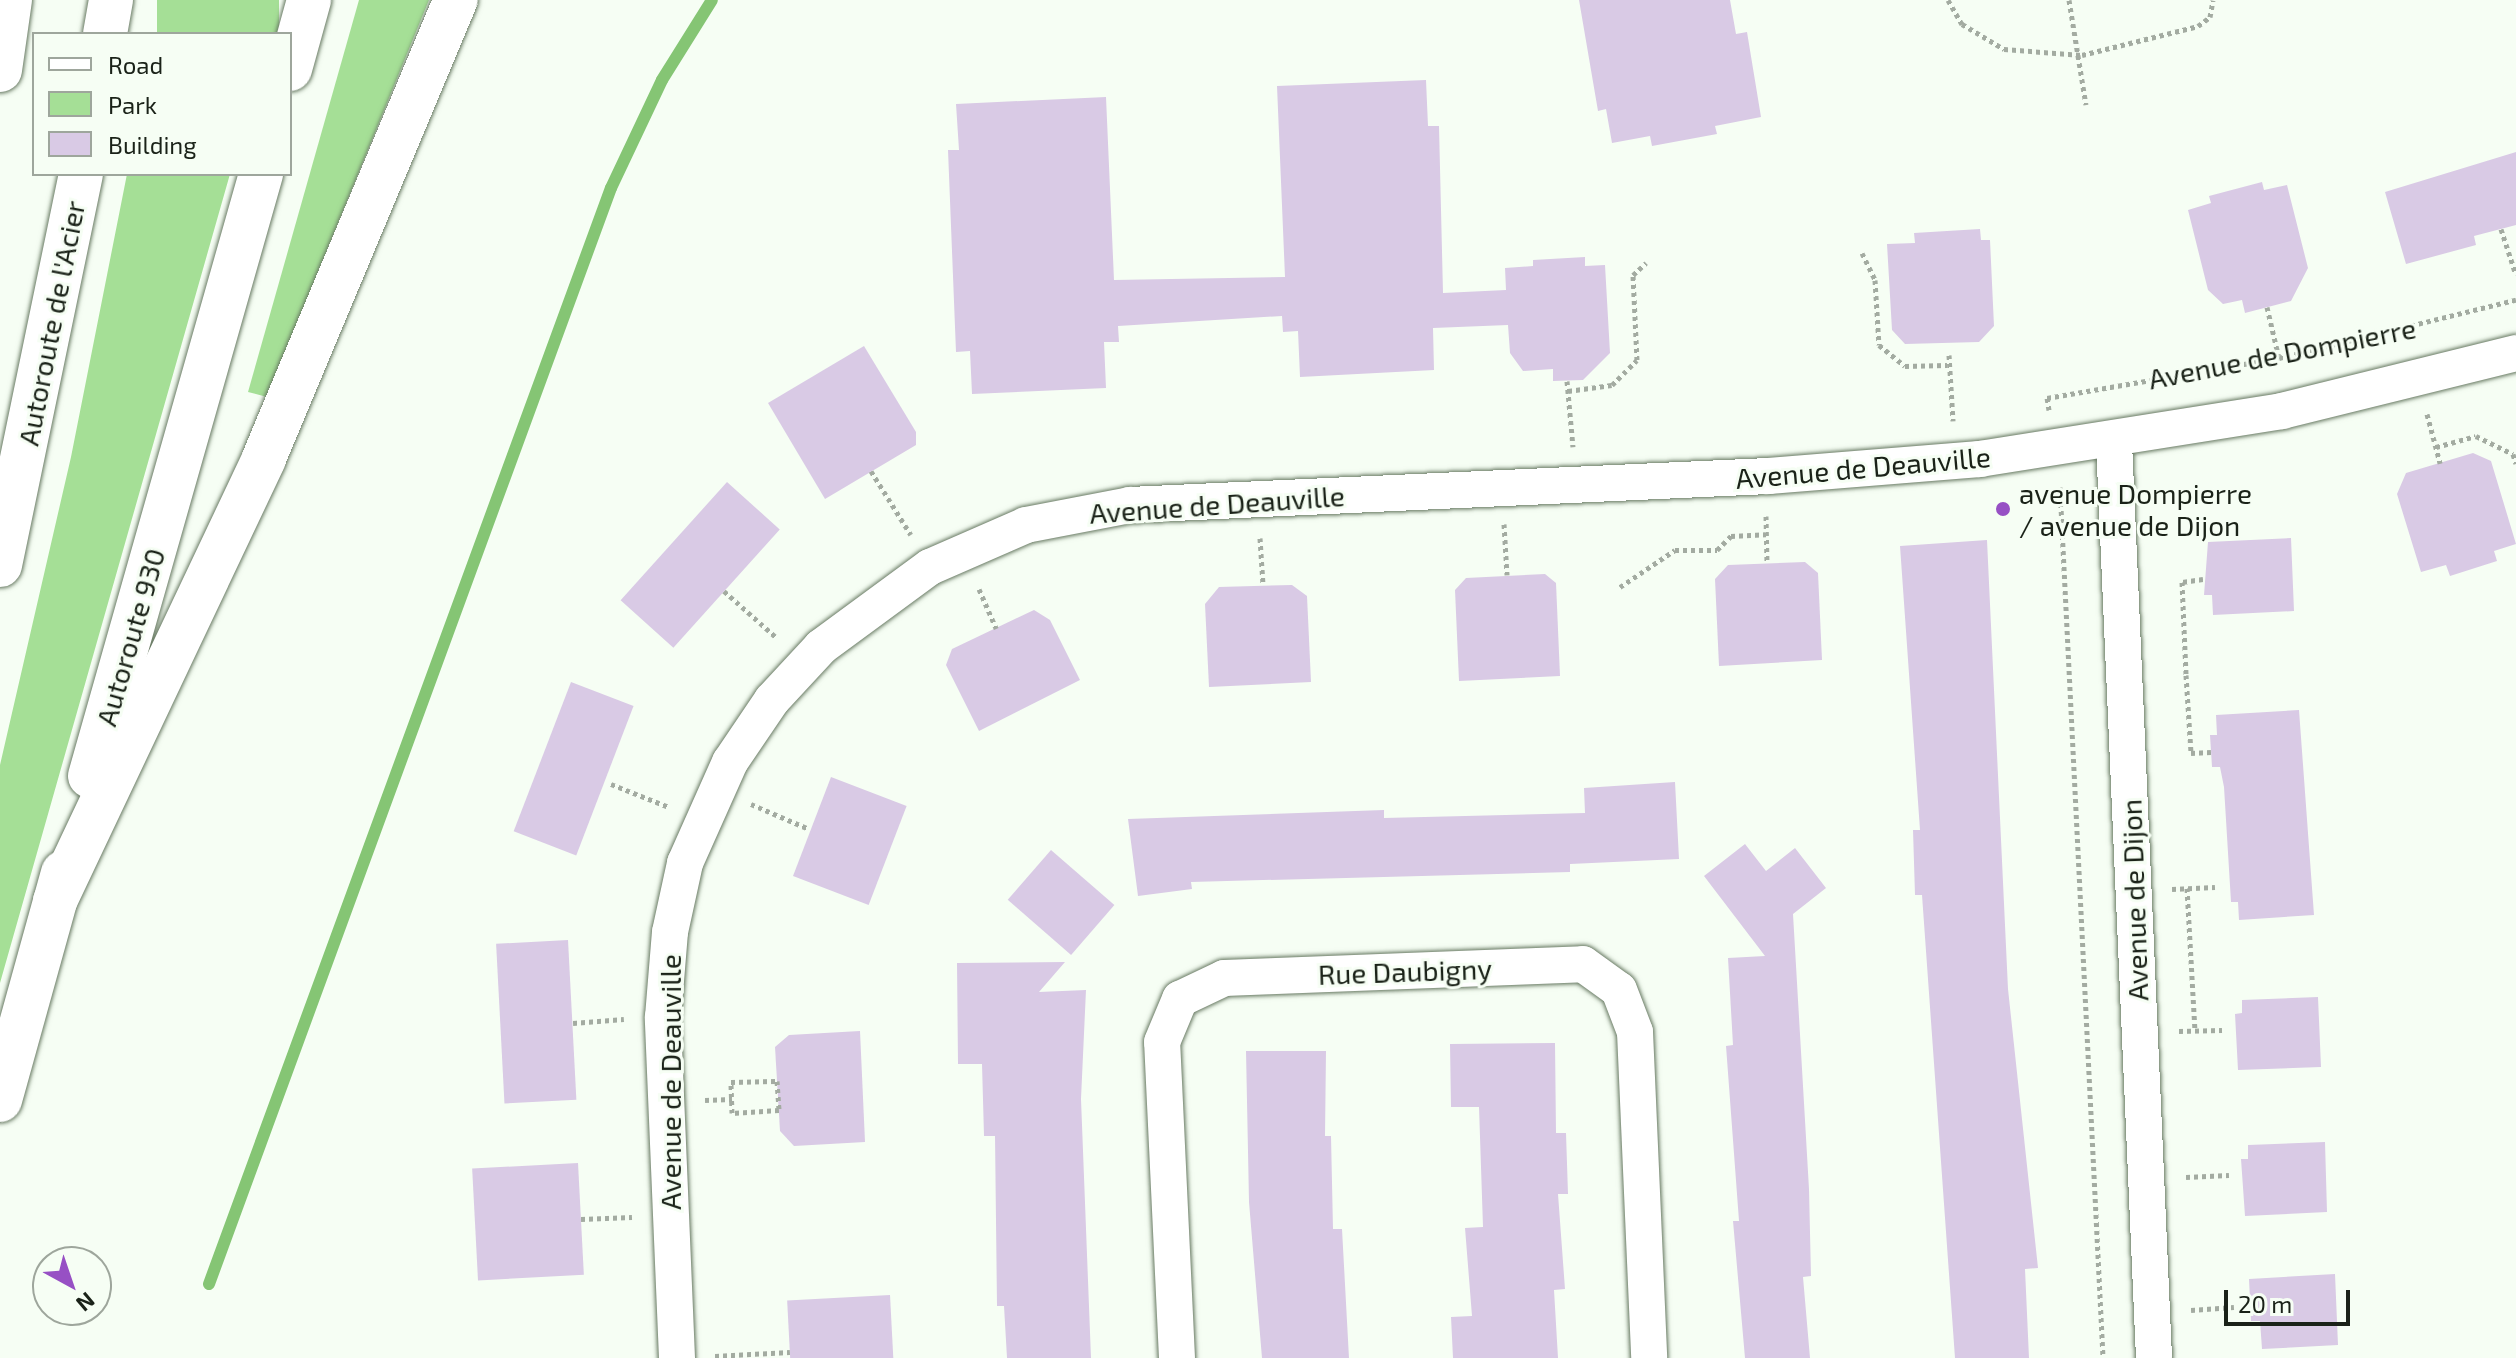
<!DOCTYPE html>
<style>
body{margin:0}
#map{position:relative;width:2516px;height:1358px;overflow:hidden;background:#f6fef4;font-family:"Exo 2",sans-serif}
div>[style]{position:absolute}
.green>*{inset:0;background:#a5df96;transform-origin:0 0}
.stream>*{height:12px;margin:-6px;padding:0 6px;transform-origin:6px;border-radius:6px;background:#85c574}
.building>*{inset:0;background:#d9cae5;transform-origin:0 0}
.path>*{height:5px;margin-top:-2.5px;transform-origin:0;background:repeating-linear-gradient(90deg,#a3aba1 0 4px,transparent 0 8px)}
.roads{filter:drop-shadow(0 0 2px #687a63) drop-shadow(0 0 2px #687a63)}
.minor>*{height:36px;margin:-18px;padding:0 18px;transform-origin:18px;border-radius:18px;background:#fff}
.motorway>*{height:44px;margin:-22px;padding:0 22px;transform-origin:22px;border-radius:22px;background:#fff}
.dots>*{width:22px;height:22px;translate:-50% -50%;box-sizing:border-box;border:4px solid #f6fef4;border-radius:50%}
span{translate:-50% -50%;white-space:nowrap;text-align:center;line-height:1.15;-webkit-text-stroke:6px #f6fef4;paint-order:stroke}
.street-label{font-size:28px;color:#1a2218}
.poi-label{font-size:28px;color:#1a2218}
.left{translate:0 -50%;text-align:left}
.legend{position:absolute;left:32px;top:32px;width:260px;height:144px;box-sizing:border-box;background:#f6fef4;border:2px solid #9ea69c;margin:0;padding:10px 14px;list-style:none;font-size:24px;color:#1a2218}
.legend li{display:flex;align-items:center;gap:16px;height:40px}
.legend b{width:40px;border:2px solid #9ea69c}
.north{position:absolute;left:32px;top:1246px;width:80px;height:80px;box-sizing:border-box;background:#f6fef4;border:2px solid #9ea69c;border-radius:50%;rotate:140deg;font-size:22px;font-weight:700;line-height:32px;text-align:center;color:#1a2218}
.north::after{content:'';display:block;margin:auto;width:28px;height:36px;background:#9750c4;clip-path:polygon(50% 0,100% 100%,50% 72%,0 100%)}
.scale{position:absolute;left:2224px;top:1290px;width:126px;height:36px;box-sizing:border-box;border:4px solid #1a2218;border-top:0;padding-left:10px;font-size:24px;line-height:28px;white-space:nowrap;color:#1a2218;-webkit-text-stroke:6px #f6fef4;paint-order:stroke}
</style>
<div id="map">
<div class="green">
<i style="left:157px;top:0;width:122px;height:34px"></i>
<i style="clip-path:polygon(359px 0,429px 0,267px 397px,248px 392px)"></i>
<i style="clip-path:polygon(127px 174px,230px 174px,0 983px,0 765px,71px 457px)"></i>
</div>
<div class="stream">
<i style="left:209px;top:1284px;width:1167px;rotate:-69.86deg"></i>
<i style="left:611px;top:188px;width:119px;rotate:-64.7deg"></i>
<i style="left:662px;top:80px;width:94px;rotate:-58deg"></i>
</div>
<div class="building">
<i style="clip-path:polygon(1579px 0,1730px 0,1736px 34px,1747px 32px,1761px 117px,1715px 126px,1717px 134px,1652px 146px,1650px 136px,1612px 143px,1606px 109px,1598px 111px)"></i>
<i style="clip-path:polygon(1426px 80px,1428px 126px,1439px 126px,1443px 293px,1506px 290px,1505px 268px,1533px 266px,1533px 260px,1585px 257px,1585px 266px,1605px 265px,1610px 353px,1583px 380px,1553px 381px,1553px 369px,1523px 371px,1510px 353px,1508px 325px,1433px 328px,1434px 370px,1300px 377px,1298px 331px,1283px 332px,1282px 316px,1118px 326px,1119px 342px,1104px 342px,1106px 388px,972px 394px,970px 351px,956px 352px,948px 150px,959px 150px,956px 104px,1106px 97px,1114px 280px,1285px 277px,1277px 86px)"></i>
<i style="clip-path:polygon(2516px 152px,2516px 225px,2474px 236px,2476px 245px,2406px 264px,2385px 192px)"></i>
<i style="clip-path:polygon(2262px 182px,2264px 190px,2287px 185px,2308px 268px,2291px 301px,2245px 313px,2242px 300px,2223px 304px,2208px 290px,2188px 210px,2211px 203px,2209px 196px)"></i>
<i style="clip-path:polygon(1980px 229px,1981px 240px,1990px 240px,1994px 326px,1979px 342px,1905px 344px,1892px 330px,1887px 244px,1915px 243px,1914px 233px)"></i>
<i style="clip-path:polygon(864px 346px,916px 432px,916px 445px,825px 499px,768px 403px)"></i>
<i style="clip-path:polygon(2473px 453px,2491px 461px,2516px 544px,2494px 551px,2497px 561px,2450px 576px,2446px 565px,2421px 572px,2397px 494px,2406px 473px)"></i>
<i style="left:727px;top:482px;width:71px;height:159px;rotate:42deg"></i>
<i style="clip-path:polygon(2291px 538px,2294px 611px,2213px 615px,2212px 595px,2204px 595px,2208px 542px)"></i>
<i style="clip-path:polygon(1987px 540px,2008px 989px,2038px 1268px,2025px 1269px,2029px 1358px,1955px 1358px,1922px 895px,1915px 895px,1913px 830px,1920px 830px,1900px 546px)"></i>
<i style="clip-path:polygon(1805px 562px,1818px 573px,1822px 660px,1719px 666px,1715px 579px,1728px 565px)"></i>
<i style="clip-path:polygon(1545px 574px,1556px 583px,1560px 676px,1459px 681px,1455px 590px,1466px 578px)"></i>
<i style="clip-path:polygon(1292px 585px,1307px 596px,1311px 682px,1209px 687px,1205px 604px,1219px 587px)"></i>
<i style="clip-path:polygon(1034px 610px,1050px 620px,1080px 680px,979px 731px,946px 665px,952px 649px)"></i>
<i style="left:571px;top:682px;width:67px;height:160px;rotate:21deg"></i>
<i style="clip-path:polygon(2299px 710px,2314px 915px,2239px 920px,2238px 902px,2231px 902px,2224px 787px,2220px 767px,2212px 767px,2210px 735px,2217px 735px,2216px 715px)"></i>
<i style="left:831px;top:777px;width:81px;height:106px;rotate:21deg"></i>
<i style="clip-path:polygon(1675px 782px,1679px 859px,1570px 864px,1570px 872px,1191px 882px,1192px 889px,1138px 896px,1128px 819px,1384px 810px,1384px 818px,1585px 813px,1584px 788px)"></i>
<i style="clip-path:polygon(1745px 844px,1766px 871px,1795px 848px,1826px 888px,1793px 914px,1809px 1189px,1811px 1276px,1803px 1277px,1810px 1358px,1745px 1358px,1733px 1221px,1739px 1221px,1726px 1046px,1733px 1045px,1728px 958px,1765px 956px,1704px 876px)"></i>
<i style="left:1051px;top:850px;width:84px;height:66px;rotate:41deg"></i>
<i style="left:568px;top:940px;width:160px;height:72px;rotate:87deg"></i>
<i style="clip-path:polygon(1065px 962px,1039px 992px,1086px 990px,1081px 1099px,1091px 1358px,1007px 1358px,1004px 1306px,997px 1306px,995px 1136px,984px 1136px,982px 1064px,958px 1064px,957px 963px)"></i>
<i style="clip-path:polygon(2318px 997px,2321px 1067px,2238px 1070px,2235px 1014px,2242px 1013px,2242px 1000px)"></i>
<i style="clip-path:polygon(860px 1031px,865px 1142px,794px 1146px,780px 1131px,775px 1047px,789px 1035px)"></i>
<i style="clip-path:polygon(1555px 1043px,1556px 1133px,1566px 1133px,1568px 1194px,1558px 1194px,1565px 1289px,1554px 1290px,1558px 1358px,1453px 1358px,1451px 1317px,1472px 1316px,1465px 1228px,1483px 1227px,1479px 1107px,1451px 1107px,1450px 1044px)"></i>
<i style="clip-path:polygon(1246px 1051px,1326px 1051px,1325px 1136px,1331px 1136px,1333px 1229px,1342px 1229px,1349px 1358px,1262px 1358px,1249px 1202px)"></i>
<i style="clip-path:polygon(2325px 1142px,2327px 1212px,2245px 1216px,2241px 1159px,2248px 1159px,2248px 1145px)"></i>
<i style="left:578px;top:1163px;width:112px;height:106px;rotate:87deg"></i>
<i style="clip-path:polygon(2335px 1274px,2338px 1345px,2262px 1349px,2260px 1321px,2251px 1321px,2249px 1279px)"></i>
<i style="left:890px;top:1295px;width:63px;height:103px;rotate:87deg"></i>
</div>
<div class="path">
<i style="left:1948px;top:0;width:28px;rotate:60deg"></i>
<i style="left:1962px;top:24px;width:49px;rotate:30.8deg"></i>
<i style="left:2004px;top:49px;width:78px;rotate:4.4deg"></i>
<i style="left:2082px;top:55px;width:120px;rotate:-14deg"></i>
<i style="left:2198px;top:26px;width:15px;rotate:-37deg"></i>
<i style="left:2210px;top:17px;width:17px;rotate:-80deg"></i>
<i style="left:2069px;top:0;width:106px;rotate:80.8deg"></i>
<i style="left:2501px;top:229px;width:48px;rotate:71.9deg"></i>
<i style="left:1862px;top:253px;width:30px;rotate:64deg"></i>
<i style="left:1875px;top:280px;width:65px;rotate:86.5deg"></i>
<i style="left:1879px;top:345px;width:33px;rotate:39deg"></i>
<i style="left:1905px;top:366px;width:42px;rotate:-1.4deg"></i>
<i style="left:2267px;top:307px;width:52px;rotate:76.8deg"></i>
<i style="left:1949px;top:355px;width:66px;rotate:86.5deg"></i>
<i style="left:1567px;top:381px;width:66px;rotate:84.8deg"></i>
<i style="left:1568px;top:391px;width:44px;rotate:-7.8deg"></i>
<i style="left:1612px;top:385px;width:35px;rotate:-45deg"></i>
<i style="left:1637px;top:360px;width:85px;rotate:-92.7deg"></i>
<i style="left:1633px;top:275px;width:18px;rotate:-43deg"></i>
<i style="left:2049px;top:410px;width:12px;rotate:-99deg"></i>
<i style="left:2047px;top:398px;width:235px;rotate:-9.8deg"></i>
<i style="left:2279px;top:358px;width:244px;rotate:-13.8deg"></i>
<i style="left:2427px;top:414px;width:51px;rotate:75.1deg"></i>
<i style="left:2436px;top:447px;width:41px;rotate:-15.4deg"></i>
<i style="left:2476px;top:436px;width:41px;rotate:25.9deg"></i>
<i style="left:2513px;top:454px;width:10px;rotate:73deg"></i>
<i style="left:871px;top:471px;width:75px;rotate:58deg"></i>
<i style="left:2060px;top:487px;width:872px;rotate:87.17deg"></i>
<i style="left:1766px;top:516px;width:47px;rotate:88.8deg"></i>
<i style="left:1504px;top:524px;width:51px;rotate:86.6deg"></i>
<i style="left:1260px;top:538px;width:47px;rotate:86.3deg"></i>
<i style="left:2203px;top:579px;width:21px;rotate:172deg"></i>
<i style="left:2182px;top:582px;width:93px;rotate:87.5deg"></i>
<i style="left:2186px;top:675px;width:78px;rotate:86.3deg"></i>
<i style="left:2191px;top:753px;width:20px;rotate:-3deg"></i>
<i style="left:1620px;top:587px;width:66px;rotate:-33.9deg"></i>
<i style="left:1675px;top:550px;width:42px"></i>
<i style="left:1717px;top:550px;width:20px;rotate:-45deg"></i>
<i style="left:1731px;top:536px;width:35px;rotate:-3deg"></i>
<i style="left:979px;top:589px;width:43px;rotate:66.4deg"></i>
<i style="left:724px;top:591px;width:71px;rotate:41.6deg"></i>
<i style="left:611px;top:784px;width:62px;rotate:21.6deg"></i>
<i style="left:751px;top:804px;width:63px;rotate:23.3deg"></i>
<i style="left:2187px;top:888px;width:142px;rotate:86.8deg"></i>
<i style="left:2172px;top:889px;width:43px;rotate:-2.7deg"></i>
<i style="left:573px;top:1023px;width:51px;rotate:-4.5deg"></i>
<i style="left:2179px;top:1031px;width:43px;rotate:-1.3deg"></i>
<i style="left:777px;top:1081px;width:29px;rotate:86deg"></i>
<i style="left:779px;top:1110px;width:47px;rotate:176.3deg"></i>
<i style="left:732px;top:1113px;width:31px;rotate:-92deg"></i>
<i style="left:731px;top:1082px;width:46px;rotate:-1.2deg"></i>
<i style="left:705px;top:1100px;width:27px;rotate:-2deg"></i>
<i style="left:2186px;top:1177px;width:43px;rotate:-2.7deg"></i>
<i style="left:581px;top:1219px;width:51px;rotate:-2.2deg"></i>
<i style="left:2191px;top:1310px;width:43px;rotate:-4deg"></i>
<i style="left:715px;top:1356px;width:75px;rotate:-3.1deg"></i>
</div>
<div class="roads">
<div class="minor">
<i style="left:2114px;top:442px;width:917px;rotate:87.5deg"></i>
<i style="left:677px;top:1358px;width:341px;rotate:-92.4deg"></i>
<i style="left:663px;top:1017px;width:85px;rotate:-85.3deg"></i>
<i style="left:670px;top:932px;width:71px;rotate:-77.7deg"></i>
<i style="left:685px;top:863px;width:111px;rotate:-66deg"></i>
<i style="left:730px;top:762px;width:75px;rotate:-55.9deg"></i>
<i style="left:772px;top:700px;width:72px;rotate:-47.2deg"></i>
<i style="left:821px;top:647px;width:135px;rotate:-36.3deg"></i>
<i style="left:930px;top:567px;width:105px;rotate:-23.6deg"></i>
<i style="left:1026px;top:525px;width:106px;rotate:-10.9deg"></i>
<i style="left:1130px;top:505px;width:639px;rotate:-2.6deg"></i>
<i style="left:1768px;top:476px;width:213px;rotate:-4.6deg"></i>
<i style="left:1980px;top:459px;width:306px;rotate:-9deg"></i>
<i style="left:2282px;top:411px;width:241px;rotate:-13.9deg"></i>
<i style="left:1177px;top:1358px;width:316px;rotate:-92.7deg"></i>
<i style="left:1162px;top:1042px;width:47px;rotate:-67.3deg"></i>
<i style="left:1180px;top:999px;width:49px;rotate:-25.5deg"></i>
<i style="left:1224px;top:978px;width:359px;rotate:-2.2deg"></i>
<i style="left:1583px;top:964px;width:44px;rotate:35.8deg"></i>
<i style="left:1619px;top:990px;width:45px;rotate:69.1deg"></i>
<i style="left:1635px;top:1032px;width:326px;rotate:87.5deg"></i>
</div>
<div class="motorway">
<i style="left:105px;top:34px;width:35px;rotate:-80deg"></i>
<i style="left:290px;top:69px;width:72px;rotate:-74.6deg"></i>
<i style="left:0;top:70px;width:71px;rotate:-81.9deg"></i>
<i style="left:0;top:565px;width:399px;rotate:-78.3deg"></i>
<i style="left:90px;top:776px;width:626px;rotate:-74.14deg"></i>
<i style="left:55px;top:901px;width:490px;rotate:-64.7deg"></i>
<i style="left:264px;top:458px;width:497px;rotate:-67.3deg"></i>
<i style="left:0;top:1100px;width:236px;rotate:-74.5deg"></i>
</div>
</div>
<div class="dots">
<i style="left:2003px;top:509px;background:#9750c4"></i>
</div>
<div class="street-label">
<span style="left:51px;top:323px;rotate:-79deg">Autoroute de l'Acier</span>
<span style="left:2282px;top:353px;rotate:-11deg">Avenue de Dompierre</span>
<span style="left:1863px;top:467px;rotate:-5deg">Avenue de Deauville</span>
<span style="left:1217px;top:504px;rotate:-4deg">Avenue de Deauville</span>
<span style="left:130px;top:637px;rotate:-74deg">Autoroute 930</span>
<span style="left:2134px;top:900px;rotate:-92deg">Avenue de Dijon</span>
<span style="left:1405px;top:971px;rotate:-2deg">Rue Daubigny</span>
<span style="left:670px;top:1082px;rotate:-90deg">Avenue de Deauville</span>
</div>
<div class="poi-label">
<span class="left" style="left:2019px;top:509px">avenue Dompierre<br>/ avenue de Dijon</span>
</div>
<ul class="legend">
<li><b style="height:10px;background:#fff"></b>Road</li>
<li><b style="height:22px;background:#a5df96"></b>Park</li>
<li><b style="height:22px;background:#d9cae5"></b>Building</li>
</ul>
<div class="north">N</div>
<div class="scale">20 m</div>
</div>
